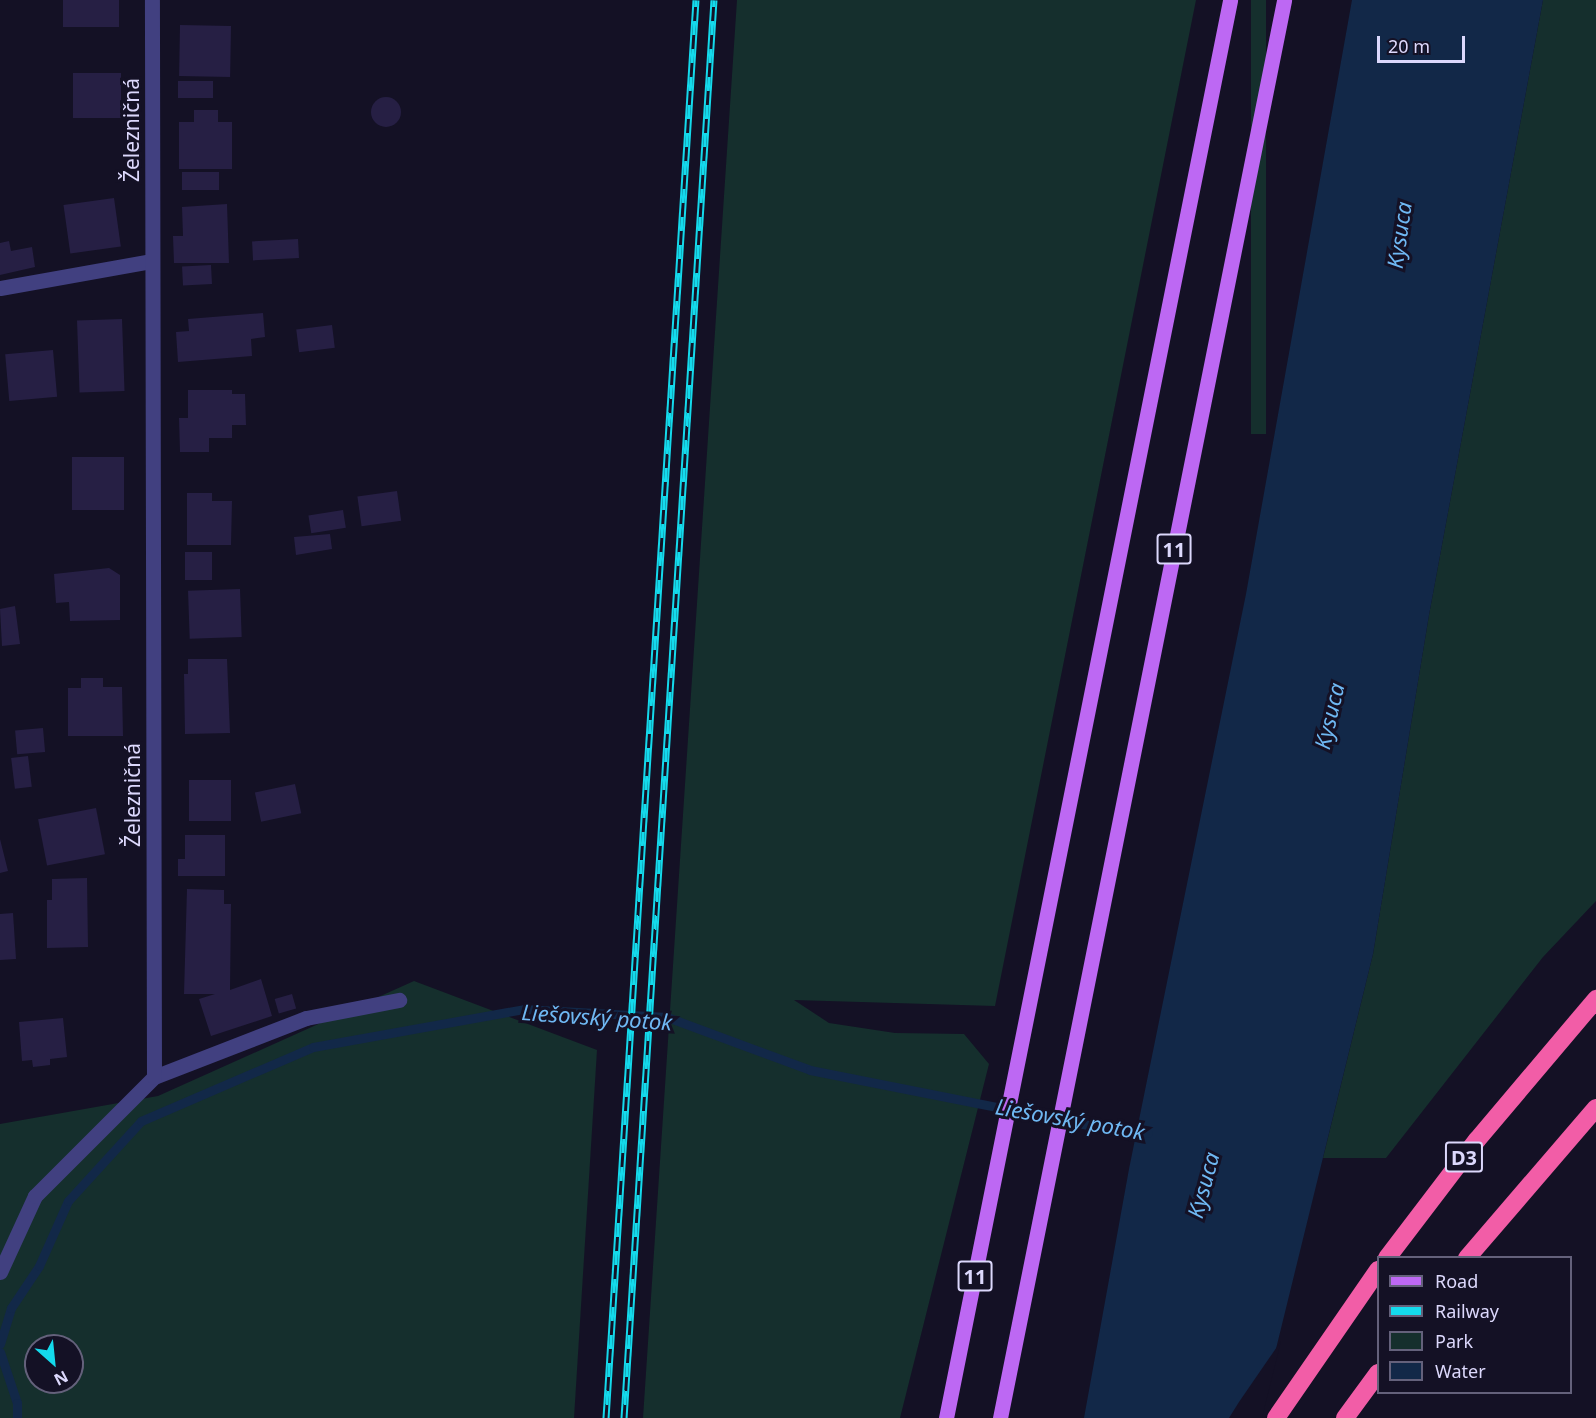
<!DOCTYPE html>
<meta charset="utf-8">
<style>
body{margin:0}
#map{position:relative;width:1596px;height:1418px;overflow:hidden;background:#141125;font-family:"Noto Sans",sans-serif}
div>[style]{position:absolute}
.green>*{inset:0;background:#152f2d;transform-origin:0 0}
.water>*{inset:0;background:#122848}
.pier>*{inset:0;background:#141125}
.stream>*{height:9px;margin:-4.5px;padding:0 4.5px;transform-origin:4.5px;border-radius:4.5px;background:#122848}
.building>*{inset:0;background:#261f44;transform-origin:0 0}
.round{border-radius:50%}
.service>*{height:15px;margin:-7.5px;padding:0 7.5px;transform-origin:7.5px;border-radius:7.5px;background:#414080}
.minor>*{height:15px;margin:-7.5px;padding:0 7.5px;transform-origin:7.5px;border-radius:7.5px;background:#414080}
.primary>*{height:15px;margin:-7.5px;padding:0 7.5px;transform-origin:7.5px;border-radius:7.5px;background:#bd68f3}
.motorway>*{height:18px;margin:-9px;padding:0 9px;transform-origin:9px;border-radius:9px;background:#f25da7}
.rail>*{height:7px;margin-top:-3.5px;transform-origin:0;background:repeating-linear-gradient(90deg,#141125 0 14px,#14daec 0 28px);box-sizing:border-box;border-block:2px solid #14daec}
span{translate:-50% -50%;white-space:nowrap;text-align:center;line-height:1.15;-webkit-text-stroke:6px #141125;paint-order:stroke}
.shield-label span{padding:2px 4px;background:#141125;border:2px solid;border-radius:4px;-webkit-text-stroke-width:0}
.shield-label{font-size:20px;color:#dcd8fc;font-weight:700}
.street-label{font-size:21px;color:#dcd8fc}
.water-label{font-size:22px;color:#6fb8f3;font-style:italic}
.legend{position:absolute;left:1377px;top:1256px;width:195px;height:138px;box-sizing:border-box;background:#141125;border:2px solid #64617b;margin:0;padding:8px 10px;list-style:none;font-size:18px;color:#dcd8fc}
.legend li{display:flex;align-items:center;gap:12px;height:30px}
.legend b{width:30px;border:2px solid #64617b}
.north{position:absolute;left:24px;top:1334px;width:60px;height:60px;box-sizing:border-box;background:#141125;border:2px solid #64617b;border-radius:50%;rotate:153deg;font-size:16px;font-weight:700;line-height:24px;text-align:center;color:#dcd8fc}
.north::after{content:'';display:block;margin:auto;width:21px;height:27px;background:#14daec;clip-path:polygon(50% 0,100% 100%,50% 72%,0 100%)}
.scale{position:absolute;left:1377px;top:36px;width:88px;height:27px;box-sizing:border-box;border:3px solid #dcd8fc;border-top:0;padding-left:8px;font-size:18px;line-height:21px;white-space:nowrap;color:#dcd8fc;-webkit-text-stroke:4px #141125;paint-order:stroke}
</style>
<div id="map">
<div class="green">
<i style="clip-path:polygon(737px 0,1196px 0,995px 1006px,794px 1000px,829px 1023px,895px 1033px,964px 1034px,989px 1064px,900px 1418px,643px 1418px)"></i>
<i style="left:1251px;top:0;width:15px;height:434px"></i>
<i style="clip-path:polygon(1543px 0,1596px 0,1596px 901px,1543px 957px,1386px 1158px,1323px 1158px,1373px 954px,1429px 615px)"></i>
<i style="clip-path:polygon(evenodd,414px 981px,597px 1050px,574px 1418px,0 1418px,0 1124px,158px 1096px,414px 981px,36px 1346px,72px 1346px,72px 1382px,36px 1382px,36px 1346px)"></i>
</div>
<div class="water">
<i style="clip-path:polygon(1352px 0,1543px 0,1429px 615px,1373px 954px,1259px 1418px,1084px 1418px,1129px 1169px,1246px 594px)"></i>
</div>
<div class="pier">
<i style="clip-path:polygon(1281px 1341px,1262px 1418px,1229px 1418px,1239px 1402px)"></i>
</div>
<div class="stream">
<i style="left:0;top:1344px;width:38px;rotate:-73deg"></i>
<i style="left:11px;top:1308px;width:50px;rotate:-56.3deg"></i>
<i style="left:39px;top:1266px;width:71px;rotate:-66deg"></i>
<i style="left:68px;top:1201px;width:108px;rotate:-47.6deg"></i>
<i style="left:141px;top:1121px;width:187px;rotate:-23.3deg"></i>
<i style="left:313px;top:1047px;width:214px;rotate:-10.2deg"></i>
<i style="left:524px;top:1009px;width:143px;rotate:3.2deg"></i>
<i style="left:667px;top:1017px;width:153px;rotate:20.3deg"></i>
<i style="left:810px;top:1070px;width:300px;rotate:11.2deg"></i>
<i style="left:1104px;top:1128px;width:44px;rotate:6.5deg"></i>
<i style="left:0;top:1352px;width:54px;rotate:71.6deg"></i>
<i style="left:17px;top:1403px;width:15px;rotate:90deg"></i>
</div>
<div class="building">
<i style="left:63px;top:0;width:56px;height:27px"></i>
<i style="left:180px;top:25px;width:51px;height:51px;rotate:1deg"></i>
<i style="left:73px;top:73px;width:48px;height:45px"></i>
<i style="left:178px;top:81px;width:35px;height:17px"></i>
<i class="round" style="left:371px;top:97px;width:30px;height:30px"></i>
<i style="clip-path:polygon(194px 110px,218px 110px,218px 122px,232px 122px,232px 169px,179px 169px,179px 122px,194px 122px)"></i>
<i style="left:182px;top:172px;width:37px;height:18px"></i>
<i style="left:114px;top:198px;width:49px;height:51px;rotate:82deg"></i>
<i style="clip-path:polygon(227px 204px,229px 263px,174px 263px,173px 236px,183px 236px,182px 207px)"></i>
<i style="left:298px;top:239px;width:19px;height:46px;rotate:87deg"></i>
<i style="clip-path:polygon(9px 241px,11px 251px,32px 247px,35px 267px,0 275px,0 243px)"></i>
<i style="left:211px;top:265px;width:19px;height:29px;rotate:87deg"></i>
<i style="clip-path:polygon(263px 313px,265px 337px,251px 339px,252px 356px,178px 362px,176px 332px,189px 331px,188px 319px)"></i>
<i style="left:122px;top:319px;width:72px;height:45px;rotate:88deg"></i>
<i style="left:332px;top:325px;width:23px;height:36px;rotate:83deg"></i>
<i style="left:53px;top:350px;width:47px;height:48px;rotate:85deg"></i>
<i style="clip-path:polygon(188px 390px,232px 390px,232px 394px,245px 394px,246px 425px,232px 425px,232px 438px,209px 438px,209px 452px,180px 452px,179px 418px,188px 418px)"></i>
<i style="left:72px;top:457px;width:52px;height:53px"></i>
<i style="left:397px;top:491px;width:30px;height:40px;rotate:82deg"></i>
<i style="clip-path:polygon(187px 493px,212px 493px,212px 501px,232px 501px,231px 545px,187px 545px)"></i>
<i style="left:343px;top:510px;width:18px;height:35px;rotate:81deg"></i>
<i style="clip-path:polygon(330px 534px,332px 549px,296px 555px,294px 537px)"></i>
<i style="left:185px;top:552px;width:27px;height:28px"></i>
<i style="clip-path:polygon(109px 568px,120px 575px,120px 620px,70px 621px,69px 602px,56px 603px,54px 574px)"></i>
<i style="left:240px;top:589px;width:48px;height:52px;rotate:88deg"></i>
<i style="clip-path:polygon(15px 606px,20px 644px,2px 646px,0 609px)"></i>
<i style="clip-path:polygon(188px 659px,227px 659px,230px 733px,185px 734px,184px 674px,188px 674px)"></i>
<i style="clip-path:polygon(81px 678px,103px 678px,103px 687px,122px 687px,123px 736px,68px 736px,68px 688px,81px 688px)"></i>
<i style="left:43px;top:728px;width:24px;height:28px;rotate:85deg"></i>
<i style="left:28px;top:756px;width:31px;height:17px;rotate:83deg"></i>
<i style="left:189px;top:780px;width:42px;height:41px"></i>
<i style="left:295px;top:784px;width:30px;height:41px;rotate:78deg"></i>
<i style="left:96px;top:808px;width:47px;height:59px;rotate:79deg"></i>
<i style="clip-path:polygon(185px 835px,225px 835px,225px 876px,178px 876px,178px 859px,185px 859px)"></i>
<i style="clip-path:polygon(0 839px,8px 871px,0 873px)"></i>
<i style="clip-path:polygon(87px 878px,88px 947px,47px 948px,47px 900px,52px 900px,52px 879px)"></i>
<i style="clip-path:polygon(187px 889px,224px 890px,224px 904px,231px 904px,230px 990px,261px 979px,272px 1016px,211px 1036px,199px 999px,215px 994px,184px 994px)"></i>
<i style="clip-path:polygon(13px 913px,16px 959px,0 960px,0 914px)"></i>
<i style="left:292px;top:994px;width:15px;height:18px;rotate:74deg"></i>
<i style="clip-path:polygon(63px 1018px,67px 1057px,50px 1059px,50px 1065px,33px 1067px,32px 1060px,22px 1061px,19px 1022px)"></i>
</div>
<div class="service">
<i style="left:154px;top:1077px;width:163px;rotate:-21.2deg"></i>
<i style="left:306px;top:1018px;width:95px;rotate:-11deg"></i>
</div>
<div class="minor">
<i style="left:0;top:288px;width:153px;rotate:-10.1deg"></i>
<i style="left:0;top:1272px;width:84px;rotate:-65.3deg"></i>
<i style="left:35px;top:1196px;width:168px;rotate:-45deg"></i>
<i style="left:154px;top:1077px;width:1077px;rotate:-90.11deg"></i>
</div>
<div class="primary">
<i style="left:946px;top:1418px;width:1446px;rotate:-78.67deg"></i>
<i style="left:1000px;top:1418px;width:1446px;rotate:-78.67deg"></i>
</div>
<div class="motorway">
<i style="left:1387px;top:1258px;width:148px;rotate:-52.7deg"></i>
<i style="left:1477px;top:1140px;width:185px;rotate:-49.8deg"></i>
<i style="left:1467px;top:1258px;width:198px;rotate:-49.3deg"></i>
<i style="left:1276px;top:1418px;width:180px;rotate:-55.4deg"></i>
<i style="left:1345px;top:1418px;width:56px;rotate:-53.7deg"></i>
</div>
<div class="rail">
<i style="left:606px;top:1418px;width:1421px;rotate:-86.37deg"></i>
<i style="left:624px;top:1418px;width:1421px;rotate:-86.37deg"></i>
</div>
<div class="shield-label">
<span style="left:1174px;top:549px">11</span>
<span style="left:1464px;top:1157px">D3</span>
<span style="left:975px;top:1276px">11</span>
</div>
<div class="street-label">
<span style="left:131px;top:130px;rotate:-90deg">Železničná</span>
<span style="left:132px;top:795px;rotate:-90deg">Železničná</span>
</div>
<div class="water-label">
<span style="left:1399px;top:235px;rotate:-82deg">Kysuca</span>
<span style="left:1329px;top:716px;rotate:-77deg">Kysuca</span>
<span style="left:597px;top:1017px;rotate:4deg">Liešovský potok</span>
<span style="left:1070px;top:1119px;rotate:10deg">Liešovský potok</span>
<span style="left:1203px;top:1185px;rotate:-75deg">Kysuca</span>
</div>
<ul class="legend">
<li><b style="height:8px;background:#bd68f3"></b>Road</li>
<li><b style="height:8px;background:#14daec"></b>Railway</li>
<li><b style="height:16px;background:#152f2d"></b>Park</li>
<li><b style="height:16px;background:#122848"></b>Water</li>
</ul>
<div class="north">N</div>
<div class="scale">20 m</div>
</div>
